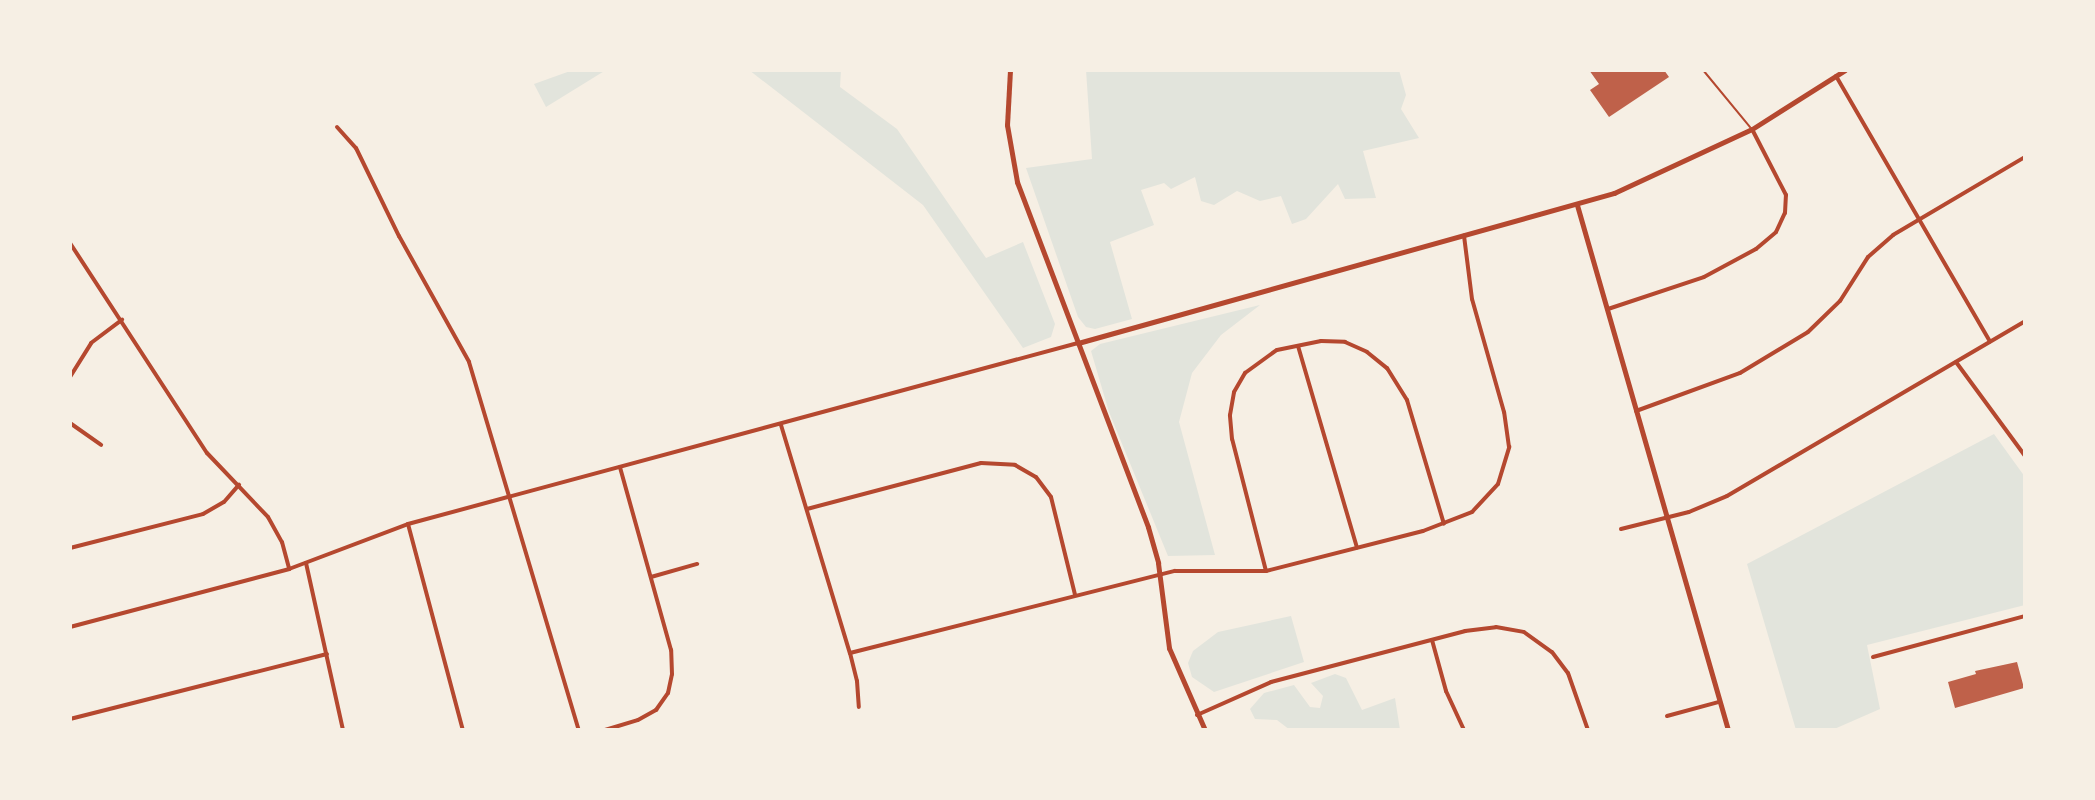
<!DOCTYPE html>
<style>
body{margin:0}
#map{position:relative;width:2095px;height:800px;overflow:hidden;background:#f6efe4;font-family:Quicksand,sans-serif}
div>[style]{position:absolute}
.green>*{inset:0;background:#e2e4dc}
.building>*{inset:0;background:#bf614a}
.service>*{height:2px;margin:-1px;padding:0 1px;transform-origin:1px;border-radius:1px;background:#b5482f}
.minor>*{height:4px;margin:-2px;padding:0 2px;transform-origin:2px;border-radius:2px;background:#b5482f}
.tertiary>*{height:5px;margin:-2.5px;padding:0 2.5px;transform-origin:2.5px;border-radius:2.5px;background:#b5482f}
span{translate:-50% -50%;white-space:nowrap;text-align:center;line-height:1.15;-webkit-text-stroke:6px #f6efe4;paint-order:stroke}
.frame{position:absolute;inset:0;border:72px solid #f6efe4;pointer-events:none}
</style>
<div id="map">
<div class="green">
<i style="clip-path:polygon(573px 70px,606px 70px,546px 107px,534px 84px)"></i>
<i style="clip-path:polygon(749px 70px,841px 70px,840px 87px,897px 129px,986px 258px,1023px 242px,1055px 324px,1051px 337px,1023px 348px,923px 205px)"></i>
<i style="clip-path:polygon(1086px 70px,1399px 70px,1406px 95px,1401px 109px,1419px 138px,1363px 151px,1376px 198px,1345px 199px,1338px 184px,1306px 219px,1292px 224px,1281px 196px,1260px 201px,1237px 191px,1214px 205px,1201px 201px,1195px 177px,1171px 189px,1164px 183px,1141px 190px,1154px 225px,1110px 242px,1132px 319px,1095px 329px,1086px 327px,1078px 317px,1026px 168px,1092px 159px)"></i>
<i style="clip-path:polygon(1260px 305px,1221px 335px,1192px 373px,1179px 422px,1215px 555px,1168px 556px,1109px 412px,1091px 351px,1100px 344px)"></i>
<i style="clip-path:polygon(1994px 434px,2025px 477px,2025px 605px,1867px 645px,1880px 709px,1832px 730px,1796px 730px,1747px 564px)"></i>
<i style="clip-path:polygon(1291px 616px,1304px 662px,1214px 692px,1192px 677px,1188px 663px,1193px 651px,1218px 632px)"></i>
<i style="clip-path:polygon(1335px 674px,1346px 678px,1362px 710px,1395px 698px,1400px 730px,1290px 730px,1277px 720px,1255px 719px,1250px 709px,1264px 693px,1294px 685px,1310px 707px,1320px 708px,1323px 696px,1311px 683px)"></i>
</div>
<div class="building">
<i style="clip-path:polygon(1589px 70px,1664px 70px,1669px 77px,1609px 117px,1590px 90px,1599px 84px)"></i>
<i style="clip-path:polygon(2017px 662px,2024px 688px,1955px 708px,1948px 682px,1976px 674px,1975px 671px)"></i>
</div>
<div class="service">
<i style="left:1703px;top:70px;width:74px;rotate:50.5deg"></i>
</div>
<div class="minor">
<i style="left:1836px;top:76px;width:307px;rotate:59.9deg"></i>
<i style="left:337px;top:127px;width:28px;rotate:48deg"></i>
<i style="left:356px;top:148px;width:98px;rotate:64deg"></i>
<i style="left:399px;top:236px;width:144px;rotate:60.9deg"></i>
<i style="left:469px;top:362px;width:384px;rotate:73.4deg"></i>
<i style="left:70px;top:243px;width:251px;rotate:56.9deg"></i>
<i style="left:207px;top:453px;width:88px;rotate:46.4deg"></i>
<i style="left:268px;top:517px;width:29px;rotate:61deg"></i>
<i style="left:282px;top:542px;width:28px;rotate:75deg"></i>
<i style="left:1608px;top:309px;width:101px;rotate:-18.4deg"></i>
<i style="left:1704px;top:277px;width:59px;rotate:-28.3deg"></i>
<i style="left:1756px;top:249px;width:26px;rotate:-40deg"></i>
<i style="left:1776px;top:232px;width:21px;rotate:-65deg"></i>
<i style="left:1785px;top:213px;width:18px;rotate:-87deg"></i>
<i style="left:1786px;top:195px;width:74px;rotate:-117.3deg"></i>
<i style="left:1298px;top:346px;width:210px;rotate:73.7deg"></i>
<i style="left:1956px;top:362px;width:117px;rotate:53.7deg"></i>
<i style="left:70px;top:377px;width:40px;rotate:-58deg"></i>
<i style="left:91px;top:343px;width:39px;rotate:-37deg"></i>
<i style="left:1636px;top:411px;width:111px;rotate:-20.1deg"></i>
<i style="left:1740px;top:373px;width:79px;rotate:-31.1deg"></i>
<i style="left:1808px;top:332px;width:45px;rotate:-44.1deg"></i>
<i style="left:1840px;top:301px;width:52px;rotate:-57.5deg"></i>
<i style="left:1868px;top:257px;width:33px;rotate:-41deg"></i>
<i style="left:1893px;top:235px;width:153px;rotate:-30.6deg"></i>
<i style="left:70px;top:423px;width:38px;rotate:35deg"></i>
<i style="left:781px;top:425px;width:238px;rotate:73.2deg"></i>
<i style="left:850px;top:653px;width:29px;rotate:76deg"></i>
<i style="left:857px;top:681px;width:26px;rotate:86deg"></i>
<i style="left:807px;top:509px;width:180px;rotate:-14.8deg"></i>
<i style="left:981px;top:463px;width:34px;rotate:3deg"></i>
<i style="left:1015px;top:465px;width:24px;rotate:30deg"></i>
<i style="left:1036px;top:477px;width:25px;rotate:53deg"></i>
<i style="left:1051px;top:497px;width:101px;rotate:76.2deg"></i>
<i style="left:408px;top:524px;width:213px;rotate:75.1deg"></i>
<i style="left:1621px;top:529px;width:70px;rotate:-14deg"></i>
<i style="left:1689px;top:512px;width:41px;rotate:-22.8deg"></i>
<i style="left:1727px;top:496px;width:346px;rotate:-30.4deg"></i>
<i style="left:70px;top:548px;width:137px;rotate:-14.3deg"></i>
<i style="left:203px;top:514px;width:24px;rotate:-30deg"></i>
<i style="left:224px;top:502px;width:23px;rotate:-49deg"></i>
<i style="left:306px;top:563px;width:171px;rotate:77.5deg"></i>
<i style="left:1266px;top:571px;width:136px;rotate:-104.4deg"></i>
<i style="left:1232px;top:439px;width:24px;rotate:-95deg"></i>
<i style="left:1230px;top:415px;width:23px;rotate:-80deg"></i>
<i style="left:1234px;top:392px;width:22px;rotate:-60deg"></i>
<i style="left:1245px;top:373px;width:39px;rotate:-36deg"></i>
<i style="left:1277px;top:350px;width:45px;rotate:-11.6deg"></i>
<i style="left:1321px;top:341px;width:24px;rotate:2deg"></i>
<i style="left:1345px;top:342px;width:24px;rotate:24deg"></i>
<i style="left:1367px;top:352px;width:26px;rotate:39deg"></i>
<i style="left:1387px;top:368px;width:38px;rotate:58deg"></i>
<i style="left:1407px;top:400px;width:129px;rotate:73.4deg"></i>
<i style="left:651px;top:577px;width:48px;rotate:-15.8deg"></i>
<i style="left:70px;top:627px;width:227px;rotate:-14.8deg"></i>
<i style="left:289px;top:569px;width:127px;rotate:-20.7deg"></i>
<i style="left:408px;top:524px;width:694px;rotate:-15.12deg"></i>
<i style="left:1432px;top:640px;width:53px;rotate:74.6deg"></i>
<i style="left:1446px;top:691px;width:43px;rotate:65.2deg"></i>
<i style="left:850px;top:653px;width:335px;rotate:-14.2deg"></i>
<i style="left:1175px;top:571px;width:91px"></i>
<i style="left:1266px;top:571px;width:162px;rotate:-14.3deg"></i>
<i style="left:1423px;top:531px;width:53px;rotate:-21.2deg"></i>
<i style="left:1472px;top:512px;width:38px;rotate:-47deg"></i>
<i style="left:1498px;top:484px;width:39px;rotate:-73deg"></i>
<i style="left:1509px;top:447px;width:35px;rotate:-98deg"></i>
<i style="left:1504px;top:412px;width:117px;rotate:-105.8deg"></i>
<i style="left:1472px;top:299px;width:64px;rotate:-97.2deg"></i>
<i style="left:1873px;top:657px;width:157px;rotate:-15.1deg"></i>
<i style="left:1197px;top:715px;width:81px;rotate:-24deg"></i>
<i style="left:1271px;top:682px;width:201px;rotate:-14.7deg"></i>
<i style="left:1465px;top:631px;width:31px;rotate:-7deg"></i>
<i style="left:1496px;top:627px;width:28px;rotate:10deg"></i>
<i style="left:1524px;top:632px;width:34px;rotate:36deg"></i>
<i style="left:1552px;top:652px;width:26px;rotate:53deg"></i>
<i style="left:1568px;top:673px;width:60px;rotate:70.7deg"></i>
<i style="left:1667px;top:716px;width:54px;rotate:-15.1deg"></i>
<i style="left:70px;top:719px;width:265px;rotate:-14.2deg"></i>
<i style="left:605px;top:730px;width:34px;rotate:-17deg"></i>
<i style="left:638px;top:720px;width:21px;rotate:-29deg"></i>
<i style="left:656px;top:710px;width:21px;rotate:-55deg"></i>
<i style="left:668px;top:693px;width:19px;rotate:-78deg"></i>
<i style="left:672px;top:674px;width:24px;rotate:-92deg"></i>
<i style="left:671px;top:650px;width:190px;rotate:-105.6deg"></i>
</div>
<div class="tertiary">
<i style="left:1010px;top:70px;width:55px;rotate:93.1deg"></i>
<i style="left:1007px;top:125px;width:58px;rotate:80deg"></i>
<i style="left:1017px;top:182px;width:369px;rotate:69.2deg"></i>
<i style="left:1148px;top:527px;width:37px;rotate:74deg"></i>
<i style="left:1158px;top:563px;width:86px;rotate:82.6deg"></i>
<i style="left:1169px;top:648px;width:90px;rotate:66.3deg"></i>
<i style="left:1577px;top:205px;width:546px;rotate:73.95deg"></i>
<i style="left:1078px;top:343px;width:557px;rotate:-15.63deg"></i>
<i style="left:1614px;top:193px;width:152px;rotate:-24.9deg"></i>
<i style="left:1752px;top:129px;width:110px;rotate:-32.4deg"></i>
</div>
<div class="frame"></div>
</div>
